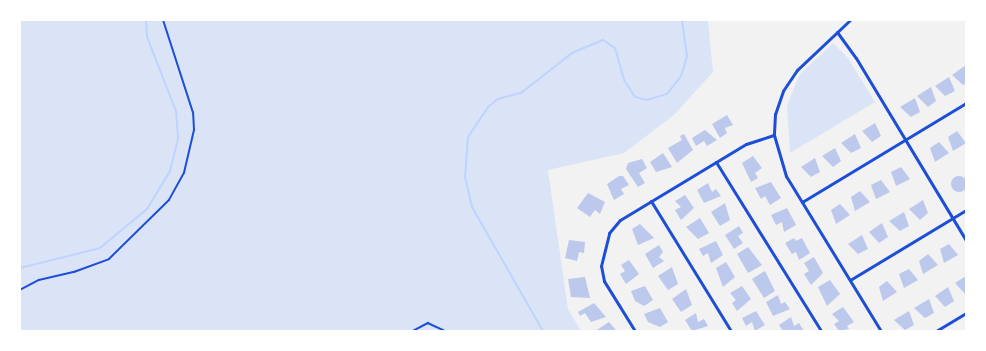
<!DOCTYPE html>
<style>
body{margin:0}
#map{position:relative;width:986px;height:351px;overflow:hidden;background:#f2f2f2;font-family:"Source Sans 3",sans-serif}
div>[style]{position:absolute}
.green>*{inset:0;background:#dbe4f7}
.stream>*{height:2px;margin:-1px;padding:0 1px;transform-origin:1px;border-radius:1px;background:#bfd3fe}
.building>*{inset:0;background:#bdc9ec}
.round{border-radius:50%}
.path>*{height:1.5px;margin:-0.75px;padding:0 0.75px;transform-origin:0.75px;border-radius:0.75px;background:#1d4ed8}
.service>*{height:1.5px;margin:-0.75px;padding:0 0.75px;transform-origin:0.75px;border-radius:0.75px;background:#1d4ed8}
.minor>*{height:3px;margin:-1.5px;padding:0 1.5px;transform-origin:1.5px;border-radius:1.5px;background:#1d4ed8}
span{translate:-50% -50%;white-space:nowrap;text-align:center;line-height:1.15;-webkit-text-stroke:3px #fff;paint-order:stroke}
.frame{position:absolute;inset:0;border:21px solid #fff;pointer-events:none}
</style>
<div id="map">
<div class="green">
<i style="clip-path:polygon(20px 20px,708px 20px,713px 72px,674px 115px,624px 153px,548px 170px,568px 309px,581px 331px,20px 331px)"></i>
<i style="clip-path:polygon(833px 43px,848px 58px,875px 102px,790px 153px,787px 106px,793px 90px,800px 74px)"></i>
</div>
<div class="stream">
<i style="left:20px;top:268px;width:82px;rotate:-14deg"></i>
<i style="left:100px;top:248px;width:61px;rotate:-39.7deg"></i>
<i style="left:147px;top:209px;width:44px;rotate:-58.8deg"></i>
<i style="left:170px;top:171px;width:34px;rotate:-76deg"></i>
<i style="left:178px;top:138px;width:27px;rotate:-94deg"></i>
<i style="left:176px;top:111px;width:79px;rotate:-111.4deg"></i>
<i style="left:147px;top:37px;width:17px;rotate:-93deg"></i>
<i style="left:543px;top:331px;width:143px;rotate:-119.8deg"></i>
<i style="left:472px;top:207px;width:31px;rotate:-103deg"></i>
<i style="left:465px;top:177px;width:40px;rotate:-85.7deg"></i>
<i style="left:468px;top:137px;width:36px;rotate:-56deg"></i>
<i style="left:488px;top:107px;width:13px;rotate:-39deg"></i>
<i style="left:498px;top:99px;width:24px;rotate:-15deg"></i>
<i style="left:521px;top:93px;width:65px;rotate:-38.1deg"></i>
<i style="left:572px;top:53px;width:34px;rotate:-23deg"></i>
<i style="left:603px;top:40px;width:14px;rotate:34deg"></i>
<i style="left:615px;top:48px;width:33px;rotate:74deg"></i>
<i style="left:624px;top:80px;width:20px;rotate:57deg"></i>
<i style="left:635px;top:97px;width:12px;rotate:14deg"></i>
<i style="left:647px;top:100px;width:21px;rotate:-17deg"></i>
<i style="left:667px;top:94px;width:23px;rotate:-52deg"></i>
<i style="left:681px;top:76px;width:21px;rotate:-73deg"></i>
<i style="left:687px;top:56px;width:36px;rotate:-98deg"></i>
</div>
<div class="building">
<i style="clip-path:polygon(966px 65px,966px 83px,963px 85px,952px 75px)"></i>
<i style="clip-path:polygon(949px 77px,955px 91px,945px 96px,935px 86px)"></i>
<i style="clip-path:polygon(931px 87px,936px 101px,928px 107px,917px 96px)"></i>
<i style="clip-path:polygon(915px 98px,920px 112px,911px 117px,900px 107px)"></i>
<i style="clip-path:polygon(727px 115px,733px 125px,725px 128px,727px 133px,720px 138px,712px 124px)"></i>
<i style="clip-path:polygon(875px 123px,881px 136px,872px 142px,862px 131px)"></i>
<i style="clip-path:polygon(705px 130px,717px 140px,707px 146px,704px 141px,696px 146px,692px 138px)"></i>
<i style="clip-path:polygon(957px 131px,966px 143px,953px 151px,948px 137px)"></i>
<i style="clip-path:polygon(684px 134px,693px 150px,677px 163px,668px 148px,682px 140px,680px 136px)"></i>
<i style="clip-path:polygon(855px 134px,861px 148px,851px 153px,841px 143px)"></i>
<i style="clip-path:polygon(939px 142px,949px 153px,935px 162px,930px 148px)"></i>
<i style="clip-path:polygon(835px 148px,841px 161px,833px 167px,822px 156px)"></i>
<i style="clip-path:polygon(663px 153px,672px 167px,656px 172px,650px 162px)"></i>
<i style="clip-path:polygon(753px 156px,762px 168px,755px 173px,758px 178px,751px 182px,742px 163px)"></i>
<i style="clip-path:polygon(815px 158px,820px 172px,811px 177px,801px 167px)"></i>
<i style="clip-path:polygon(642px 159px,647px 168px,639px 173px,645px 183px,638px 187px,626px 169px,628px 163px)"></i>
<i style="clip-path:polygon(901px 167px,910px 179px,896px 186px,891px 172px)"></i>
<i style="clip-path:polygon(619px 176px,623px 176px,629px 185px,621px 189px,624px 194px,614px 200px,607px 184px)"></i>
<i class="round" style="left:951px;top:176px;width:16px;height:16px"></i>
<i style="clip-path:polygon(881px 180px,890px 192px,876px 199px,871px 185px)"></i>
<i style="clip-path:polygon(771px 182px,781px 198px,770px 205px,765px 196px,761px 199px,755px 188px)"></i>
<i style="clip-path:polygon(708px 183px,712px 192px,716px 189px,721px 196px,704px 203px,697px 190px)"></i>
<i style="clip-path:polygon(860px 191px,870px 202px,855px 211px,851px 197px)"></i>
<i style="clip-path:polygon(588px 193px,605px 202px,600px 214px,595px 210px,590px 217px,577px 208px)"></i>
<i style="clip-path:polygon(685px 195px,694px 208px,681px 220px,675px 210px,681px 207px,675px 201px)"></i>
<i style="clip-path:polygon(923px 200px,928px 213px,920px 220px,909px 209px)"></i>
<i style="clip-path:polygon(725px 203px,730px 220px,720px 226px,711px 212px)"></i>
<i style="clip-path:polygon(840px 204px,850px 215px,836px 224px,831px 210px)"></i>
<i style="clip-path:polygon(787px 208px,796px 225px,784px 232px,782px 222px,776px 225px,771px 215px)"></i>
<i style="clip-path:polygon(904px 212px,909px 226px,900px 231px,889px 221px)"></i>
<i style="clip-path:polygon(700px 218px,709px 233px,698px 239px,686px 227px)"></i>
<i style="clip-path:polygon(882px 223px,888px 237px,879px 243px,869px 232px)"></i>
<i style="clip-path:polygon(640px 224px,654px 238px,638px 245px,632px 229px)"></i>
<i style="clip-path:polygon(739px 226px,743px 233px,738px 236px,743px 243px,734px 249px,725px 235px)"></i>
<i style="clip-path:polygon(862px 235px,868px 249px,858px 254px,848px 244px)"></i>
<i style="clip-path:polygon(794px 238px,796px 241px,802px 238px,810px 253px,799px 260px,796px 252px,792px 254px,785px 243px)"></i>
<i style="clip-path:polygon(569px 240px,585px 242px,584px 253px,579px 252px,577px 261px,565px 258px)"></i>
<i style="clip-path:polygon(716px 241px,723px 255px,711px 263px,708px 253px,703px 256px,699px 249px)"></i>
<i style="clip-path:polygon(949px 244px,958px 255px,944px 263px,940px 249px)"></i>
<i style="clip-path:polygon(659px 245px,663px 252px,659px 257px,664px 261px,653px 268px,645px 254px)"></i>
<i style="clip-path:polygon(748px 247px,762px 265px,748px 273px,737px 254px)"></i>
<i style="clip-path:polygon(928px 254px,938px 265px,923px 274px,919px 261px)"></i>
<i style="clip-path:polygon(814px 257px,823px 273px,811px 285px,804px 274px,809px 271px,804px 263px)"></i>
<i style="clip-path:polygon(629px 260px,639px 274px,626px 284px,620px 274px,625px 271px,621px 265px)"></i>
<i style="clip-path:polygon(726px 262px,735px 277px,723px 287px,716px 268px)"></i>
<i style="clip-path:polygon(672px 267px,678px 284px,668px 290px,658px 276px)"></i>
<i style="clip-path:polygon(909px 269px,918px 280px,904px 288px,899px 274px)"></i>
<i style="clip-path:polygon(765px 271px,775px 291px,764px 298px,752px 279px)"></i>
<i style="clip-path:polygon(966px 276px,966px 295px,955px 283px)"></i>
<i style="clip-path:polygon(585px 277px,590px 298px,571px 297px,568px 279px)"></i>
<i style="clip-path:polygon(830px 280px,840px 294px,827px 306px,818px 287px)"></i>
<i style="clip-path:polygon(887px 281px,897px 292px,883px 301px,879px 287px)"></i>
<i style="clip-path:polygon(645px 286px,653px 300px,644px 306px,635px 301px,631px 291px)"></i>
<i style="clip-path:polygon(742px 286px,751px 299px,737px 311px,732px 303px,736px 300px,730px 293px)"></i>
<i style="clip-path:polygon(948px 287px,954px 301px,945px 307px,935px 296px)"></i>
<i style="clip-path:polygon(686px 289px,692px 305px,681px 312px,672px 299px)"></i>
<i style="clip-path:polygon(778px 295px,781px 304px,785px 302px,790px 309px,773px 316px,766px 302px)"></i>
<i style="clip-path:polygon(929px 299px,934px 313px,925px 318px,914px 308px)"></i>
<i style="clip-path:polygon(594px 303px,606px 317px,591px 322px,585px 313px,580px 316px,578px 312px)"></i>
<i style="clip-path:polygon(843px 307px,854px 322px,847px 326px,849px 329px,839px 331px,834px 324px,839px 321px,832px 314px)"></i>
<i style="clip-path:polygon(660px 308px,668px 322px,660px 327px,648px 322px,644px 314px)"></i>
<i style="clip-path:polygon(756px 311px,765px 325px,755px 331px,752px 322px,746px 326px,742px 318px)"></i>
<i style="clip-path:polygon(909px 311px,914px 325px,905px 330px,894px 320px)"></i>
<i style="clip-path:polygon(696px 313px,698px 322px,704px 319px,708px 326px,692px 331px,685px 320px)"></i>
<i style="clip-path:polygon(791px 317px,794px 326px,799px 323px,804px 331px,783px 331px,779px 325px)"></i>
<i style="clip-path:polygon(609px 322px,616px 330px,595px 331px)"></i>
</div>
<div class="path">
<i style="left:20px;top:290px;width:21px;rotate:-28deg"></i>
<i style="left:39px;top:280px;width:36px;rotate:-13deg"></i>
<i style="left:74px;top:272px;width:37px;rotate:-20deg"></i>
<i style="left:109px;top:259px;width:84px;rotate:-44.5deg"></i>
<i style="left:169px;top:200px;width:31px;rotate:-61deg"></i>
<i style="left:184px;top:173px;width:44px;rotate:-76.9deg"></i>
<i style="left:194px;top:130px;width:17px;rotate:-93deg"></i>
<i style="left:193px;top:113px;width:98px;rotate:-107.9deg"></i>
</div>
<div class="service">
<i style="left:413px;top:331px;width:17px;rotate:-28deg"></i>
<i style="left:428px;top:323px;width:19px;rotate:25deg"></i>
</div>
<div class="minor">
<i style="left:850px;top:20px;width:73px;rotate:136.7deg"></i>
<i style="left:797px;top:70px;width:25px;rotate:124deg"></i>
<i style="left:783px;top:91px;width:24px;rotate:109deg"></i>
<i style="left:775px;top:114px;width:21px;rotate:93deg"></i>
<i style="left:774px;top:135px;width:43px;rotate:73.7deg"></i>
<i style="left:786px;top:176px;width:182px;rotate:58.5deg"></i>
<i style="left:837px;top:32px;width:32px;rotate:54deg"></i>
<i style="left:856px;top:58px;width:213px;rotate:58.9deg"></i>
<i style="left:716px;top:162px;width:199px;rotate:58.1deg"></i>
<i style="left:651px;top:201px;width:153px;rotate:58.4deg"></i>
<i style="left:802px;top:202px;width:192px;rotate:-31.1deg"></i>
<i style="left:850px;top:280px;width:135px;rotate:-31.1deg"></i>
<i style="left:635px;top:331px;width:59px;rotate:-121.8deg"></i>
<i style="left:604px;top:281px;width:15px;rotate:-101deg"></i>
<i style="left:601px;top:266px;width:34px;rotate:-76deg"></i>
<i style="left:609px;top:233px;width:17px;rotate:-50deg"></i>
<i style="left:620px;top:220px;width:147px;rotate:-31.1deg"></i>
<i style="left:746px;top:144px;width:29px;rotate:-18deg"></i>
<i style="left:936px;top:331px;width:35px;rotate:-31deg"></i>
</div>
<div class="frame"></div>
</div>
